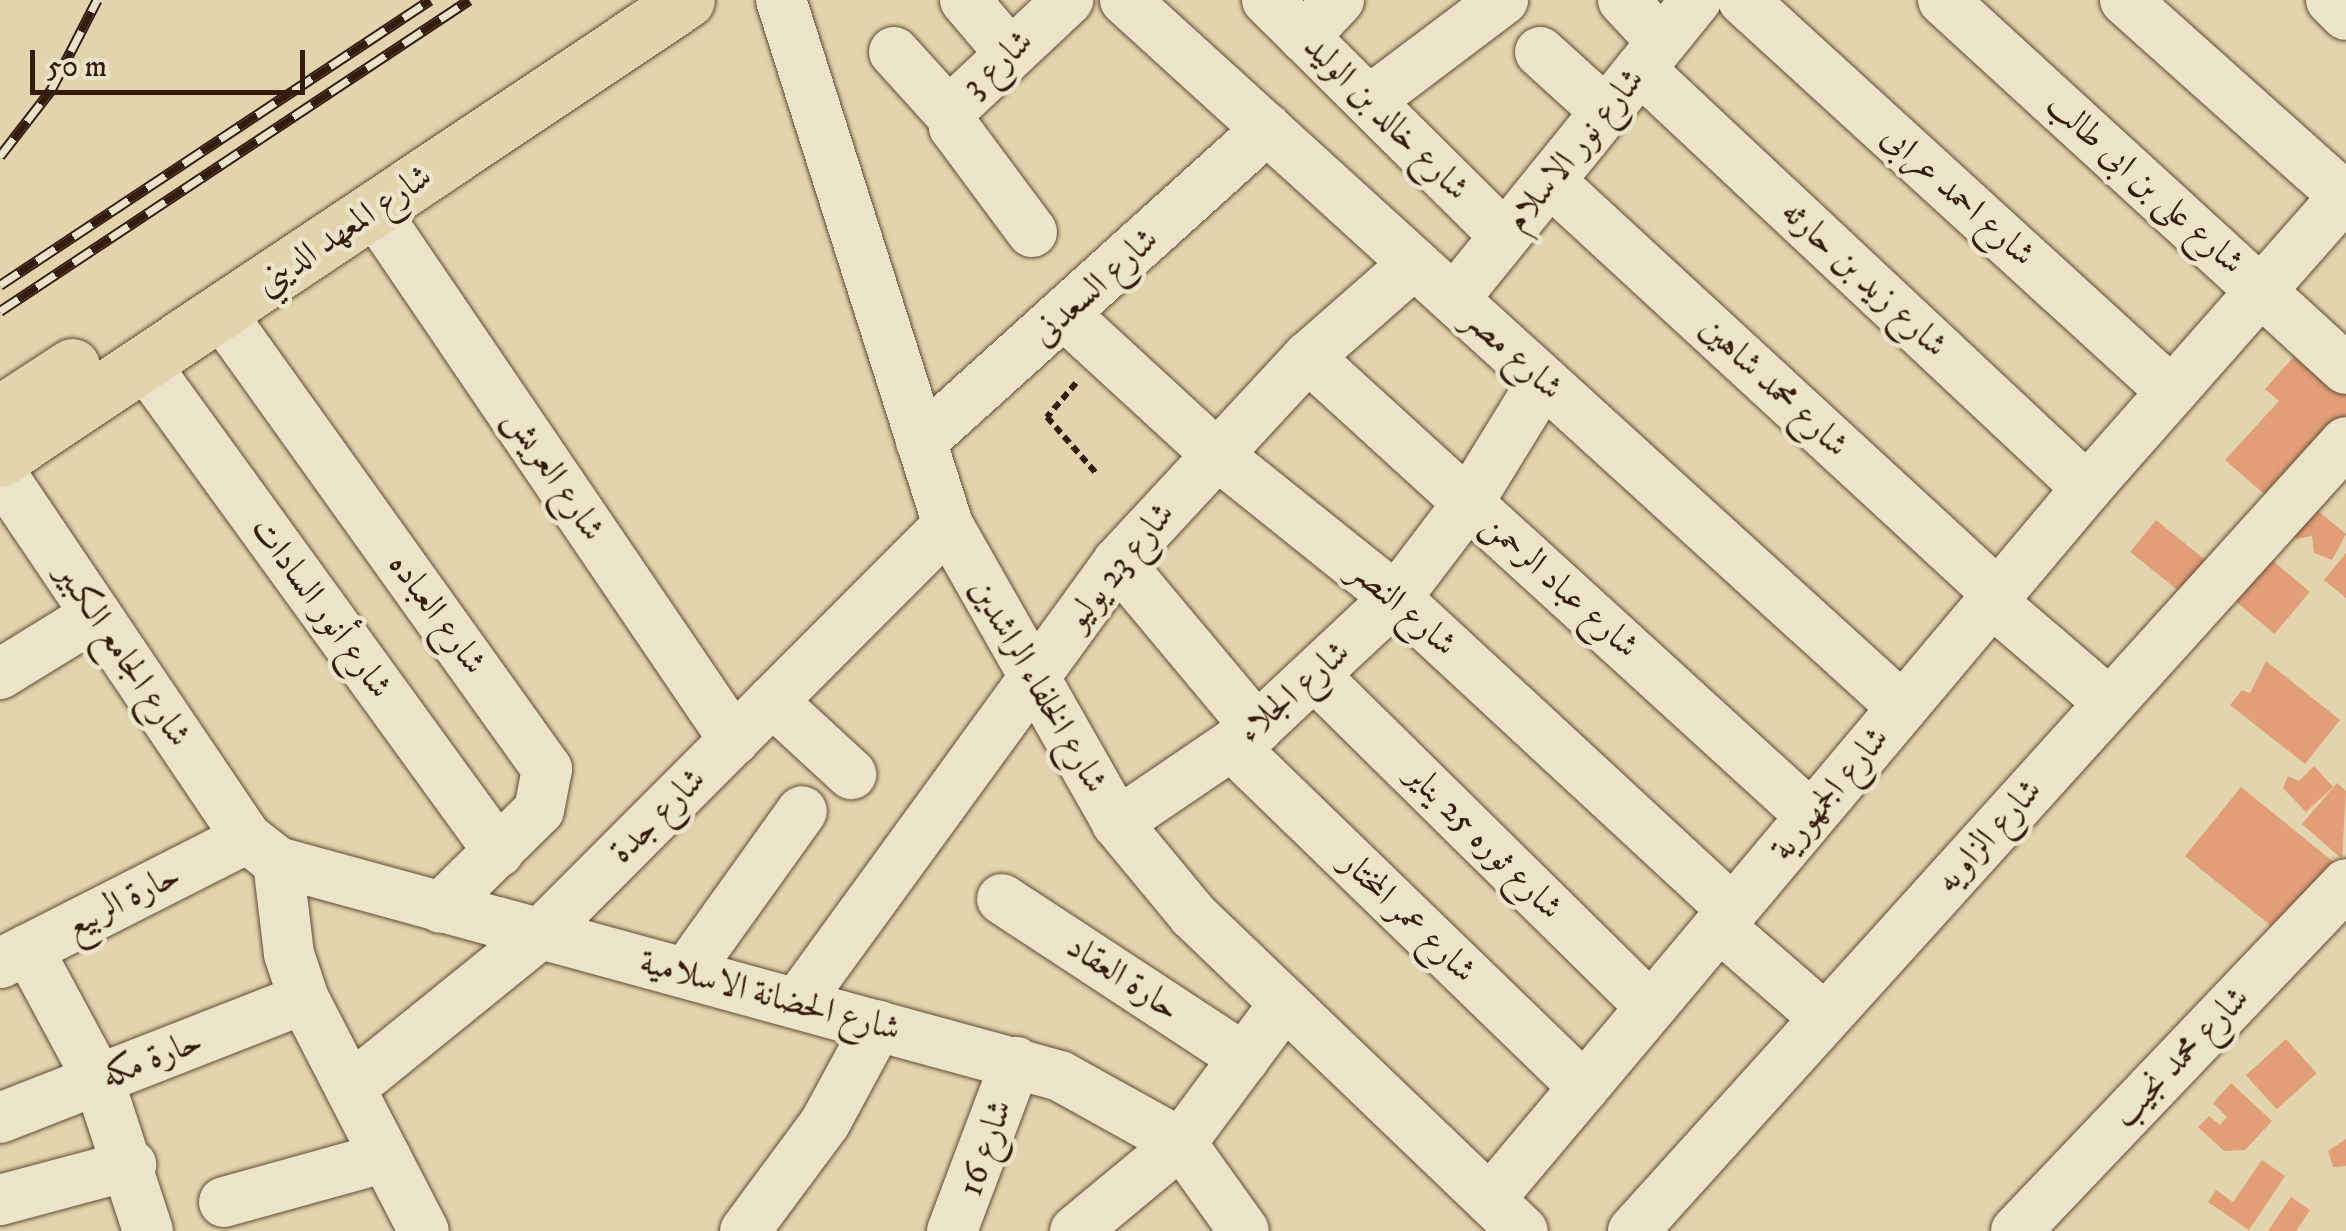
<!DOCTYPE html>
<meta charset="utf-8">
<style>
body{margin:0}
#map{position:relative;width:2346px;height:1231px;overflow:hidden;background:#e2d5ae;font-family:"IM FELL DW Pica",Amiri,serif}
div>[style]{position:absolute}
.building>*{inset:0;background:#e19e77;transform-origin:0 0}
.path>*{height:6px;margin-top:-3px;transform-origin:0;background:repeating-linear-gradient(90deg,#341c0a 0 8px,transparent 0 13px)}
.roads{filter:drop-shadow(0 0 2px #604a33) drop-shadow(0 0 2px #604a33)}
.minor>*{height:50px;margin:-25px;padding:0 25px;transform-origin:25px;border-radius:25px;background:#ece4ca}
.major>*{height:55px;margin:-27.5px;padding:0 27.5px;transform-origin:27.5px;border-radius:27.5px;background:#e2d5ae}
.rail>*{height:11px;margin-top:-5.5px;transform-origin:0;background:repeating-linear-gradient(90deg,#ece4ca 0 22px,#341c0a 0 44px);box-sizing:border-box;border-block:2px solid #341c0a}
span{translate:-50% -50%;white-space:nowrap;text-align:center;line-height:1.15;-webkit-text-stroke:9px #ece4ca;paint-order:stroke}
.street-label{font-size:35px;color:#341c0a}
.scale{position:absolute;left:30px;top:50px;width:275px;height:45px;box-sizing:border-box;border:5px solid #341c0a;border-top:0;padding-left:12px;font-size:30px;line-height:35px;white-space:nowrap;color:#341c0a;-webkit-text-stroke:8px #ece4ca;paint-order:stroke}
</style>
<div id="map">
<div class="building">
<i style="clip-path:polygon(2299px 351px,2346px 394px,2346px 415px,2270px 499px,2225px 460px,2279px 401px,2265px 389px)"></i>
<i style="clip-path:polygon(2300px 496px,2346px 534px,2332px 560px,2314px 553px,2312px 536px,2297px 539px,2278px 522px)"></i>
<i style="left:2156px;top:520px;width:73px;height:41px;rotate:39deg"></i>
<i style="left:2260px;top:550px;width:65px;height:55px;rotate:40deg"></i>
<i style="clip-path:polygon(2346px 553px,2346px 598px,2324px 580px)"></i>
<i style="clip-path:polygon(2266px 661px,2340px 720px,2305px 764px,2230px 705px,2242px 690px,2250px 693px)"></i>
<i style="clip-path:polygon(2314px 766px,2333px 787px,2306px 812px,2283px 788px,2288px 776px,2299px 781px)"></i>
<i style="clip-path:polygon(2337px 783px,2346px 791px,2342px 859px,2302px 824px)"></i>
<i style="left:2241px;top:787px;width:129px;height:89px;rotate:39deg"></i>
<i style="left:2286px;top:1039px;width:46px;height:54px;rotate:48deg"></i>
<i style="clip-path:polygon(2231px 1083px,2272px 1121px,2245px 1150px,2224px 1151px,2198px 1127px,2209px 1116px,2220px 1125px,2227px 1117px,2213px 1103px)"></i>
<i style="clip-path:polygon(2346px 1139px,2346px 1166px,2333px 1167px,2328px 1151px)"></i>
<i style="clip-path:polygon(2262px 1160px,2285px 1176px,2249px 1230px,2208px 1202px,2216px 1190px,2233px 1202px)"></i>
<i style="clip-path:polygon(2291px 1197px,2310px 1210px,2296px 1231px,2268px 1231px)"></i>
</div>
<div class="path">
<i style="left:1076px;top:383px;width:45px;rotate:130.5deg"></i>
<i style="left:1047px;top:417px;width:74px;rotate:48.8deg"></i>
</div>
<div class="roads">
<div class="minor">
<i style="left:781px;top:0;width:551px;rotate:72.35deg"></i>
<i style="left:948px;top:525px;width:343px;rotate:60.4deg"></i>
<i style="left:1117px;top:823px;width:119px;rotate:50.4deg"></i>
<i style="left:1193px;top:915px;width:457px;rotate:43.8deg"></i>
<i style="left:965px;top:0;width:68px;rotate:49.8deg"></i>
<i style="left:1125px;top:0;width:1051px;rotate:42.3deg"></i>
<i style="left:1267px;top:0;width:335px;rotate:44.8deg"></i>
<i style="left:1623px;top:0;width:57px;rotate:47.1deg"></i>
<i style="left:1743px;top:0;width:581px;rotate:42.42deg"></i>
<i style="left:1943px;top:0;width:546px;rotate:42.48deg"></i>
<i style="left:2125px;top:0;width:294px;rotate:41.8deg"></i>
<i style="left:2331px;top:0;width:21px;rotate:45deg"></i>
<i style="left:1304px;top:37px;width:51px;rotate:-46.6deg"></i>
<i style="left:894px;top:52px;width:85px;rotate:47.9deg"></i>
<i style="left:1540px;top:52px;width:88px;rotate:42.2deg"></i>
<i style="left:1640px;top:69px;width:613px;rotate:43.15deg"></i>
<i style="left:1369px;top:101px;width:168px;rotate:-37deg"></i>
<i style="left:1550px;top:181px;width:609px;rotate:42.67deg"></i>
<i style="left:374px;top:210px;width:641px;rotate:55.81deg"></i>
<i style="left:1032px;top:232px;width:131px;rotate:-126.6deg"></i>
<i style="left:954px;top:127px;width:17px;rotate:-100deg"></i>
<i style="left:951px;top:110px;width:161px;rotate:-43.2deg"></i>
<i style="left:1454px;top:299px;width:385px;rotate:-51deg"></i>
<i style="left:220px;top:312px;width:562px;rotate:54.41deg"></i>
<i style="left:547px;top:769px;width:42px;rotate:101deg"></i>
<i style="left:539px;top:810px;width:139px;rotate:135.3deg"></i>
<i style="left:1065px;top:315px;width:204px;rotate:42.6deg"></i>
<i style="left:1215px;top:453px;width:232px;rotate:38.7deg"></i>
<i style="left:1396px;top:598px;width:459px;rotate:42.8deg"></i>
<i style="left:1308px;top:357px;width:681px;rotate:42.38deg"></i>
<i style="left:144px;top:363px;width:604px;rotate:54.02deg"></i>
<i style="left:921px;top:442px;width:467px;rotate:-42.1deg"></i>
<i style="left:0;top:472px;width:442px;rotate:56deg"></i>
<i style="left:247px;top:838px;width:39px;rotate:38deg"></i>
<i style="left:278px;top:862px;width:811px;rotate:15.3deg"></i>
<i style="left:1060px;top:1076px;width:138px;rotate:29deg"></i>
<i style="left:1181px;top:1143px;width:108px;rotate:54.4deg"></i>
<i style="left:1118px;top:562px;width:217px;rotate:50.1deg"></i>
<i style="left:1992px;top:602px;width:155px;rotate:40.6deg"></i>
<i style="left:0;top:674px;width:113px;rotate:-31.6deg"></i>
<i style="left:1316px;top:677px;width:470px;rotate:44.6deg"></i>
<i style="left:772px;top:701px;width:108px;rotate:42.7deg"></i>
<i style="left:1233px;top:747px;width:489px;rotate:44.1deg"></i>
<i style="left:1117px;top:823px;width:169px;rotate:-34.2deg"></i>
<i style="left:1257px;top:728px;width:190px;rotate:-43.1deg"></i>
<i style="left:1396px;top:598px;width:119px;rotate:-52.8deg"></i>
<i style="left:1468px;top:503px;width:143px;rotate:-58.4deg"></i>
<i style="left:278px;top:862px;width:93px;rotate:83.2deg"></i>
<i style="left:289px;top:954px;width:47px;rotate:71.6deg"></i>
<i style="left:304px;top:999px;width:261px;rotate:62.7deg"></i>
<i style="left:1002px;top:899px;width:290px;rotate:33.3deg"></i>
<i style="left:1719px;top:926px;width:140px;rotate:41deg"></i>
<i style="left:28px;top:949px;width:150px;rotate:61.7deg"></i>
<i style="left:99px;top:1081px;width:158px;rotate:71.9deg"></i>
<i style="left:1px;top:963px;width:276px;rotate:-26.9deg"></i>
<i style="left:686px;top:973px;width:199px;rotate:-54.4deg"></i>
<i style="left:798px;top:1002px;width:544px;rotate:-53.97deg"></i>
<i style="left:1118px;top:562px;width:280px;rotate:-47.2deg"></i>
<i style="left:1308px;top:357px;width:141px;rotate:-41.3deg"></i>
<i style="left:350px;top:1088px;width:245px;rotate:-39deg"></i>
<i style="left:540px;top:934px;width:578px;rotate:-45.07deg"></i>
<i style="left:0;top:1118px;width:326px;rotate:-21.4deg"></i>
<i style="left:1490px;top:1199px;width:928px;rotate:-49.98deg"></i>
<i style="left:2087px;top:488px;width:392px;rotate:-48.6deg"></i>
<i style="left:0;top:1200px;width:136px;rotate:-15deg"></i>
<i style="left:224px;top:1202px;width:168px;rotate:-15.5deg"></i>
<i style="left:745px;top:1231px;width:134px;rotate:-53.5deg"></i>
<i style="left:825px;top:1123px;width:111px;rotate:-61.6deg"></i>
<i style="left:952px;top:1231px;width:181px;rotate:-69.3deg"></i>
<i style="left:1075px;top:1231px;width:138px;rotate:-39.7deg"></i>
<i style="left:1181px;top:1143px;width:174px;rotate:-53.4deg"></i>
<i style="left:1633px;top:1231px;width:1063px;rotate:-47.9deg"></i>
<i style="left:2016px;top:1231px;width:479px;rotate:-46.4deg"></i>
</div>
<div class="major">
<i style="left:0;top:413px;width:86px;rotate:-33.1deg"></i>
<i style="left:0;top:459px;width:826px;rotate:-33.75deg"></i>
</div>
</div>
<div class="rail">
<i style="left:0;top:156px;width:83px;rotate:-52.3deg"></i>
<i style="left:51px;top:90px;width:101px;rotate:-62.9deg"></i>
<i style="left:0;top:285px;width:516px;rotate:-33.54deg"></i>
<i style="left:0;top:311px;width:563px;rotate:-33.55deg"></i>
</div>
<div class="street-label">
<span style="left:998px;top:64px;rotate:-43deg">شارع 3</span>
<span style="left:1386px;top:118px;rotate:45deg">شارع خالد بن الوليد</span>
<span style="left:1575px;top:150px;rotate:-51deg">شارع نور الاسلام</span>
<span style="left:2145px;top:184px;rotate:42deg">شارع على بن ابى طالب</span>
<span style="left:1958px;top:196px;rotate:42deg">شارع احمد عرابى</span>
<span style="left:344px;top:230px;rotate:-34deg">شارع المعهد الديني</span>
<span style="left:1864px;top:279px;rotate:43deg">شارع زيد بن حارثه</span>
<span style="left:1095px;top:287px;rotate:-42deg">شارع السعدنى</span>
<span style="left:1513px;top:354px;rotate:42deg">شارع مصر</span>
<span style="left:1774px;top:387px;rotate:43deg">شارع محمد شاهين</span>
<span style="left:554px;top:475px;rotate:56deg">شارع العريش</span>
<span style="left:1120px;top:566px;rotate:-51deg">شارع 23 يوليو</span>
<span style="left:1560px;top:586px;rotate:42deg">شارع عباد الرحمن</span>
<span style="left:321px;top:608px;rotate:54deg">شارع أنور السادات</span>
<span style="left:1403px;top:608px;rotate:41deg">شارع النصر</span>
<span style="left:437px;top:614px;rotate:54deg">شارع العباده</span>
<span style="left:123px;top:655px;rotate:56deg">شارع الجامع الكبير</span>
<span style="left:1038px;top:686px;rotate:60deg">شارع الخلفاء الراشدين</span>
<span style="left:1294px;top:692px;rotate:-41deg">شارع الجلاء</span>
<span style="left:1830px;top:794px;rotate:-50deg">شارع الجمهورية</span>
<span style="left:658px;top:816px;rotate:-45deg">شارع جدة</span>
<span style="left:1989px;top:836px;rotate:-48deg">شارع الزاويه</span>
<span style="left:1484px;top:842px;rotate:45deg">شارع ثوره 25 يناير</span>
<span style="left:123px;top:901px;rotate:-27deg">حارة الربيع</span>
<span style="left:1408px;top:917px;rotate:44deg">شارع عمر المختار</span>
<span style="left:1123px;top:978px;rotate:33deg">حارة العقاد</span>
<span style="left:770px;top:996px;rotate:15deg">شارع الحضانة الاسلامية</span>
<span style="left:2181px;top:1057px;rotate:-46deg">شارع محمد نجيب</span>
<span style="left:152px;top:1059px;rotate:-22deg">حارة مكه</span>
<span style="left:986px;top:1148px;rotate:-71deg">شارع 16</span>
</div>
<div class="scale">50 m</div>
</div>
